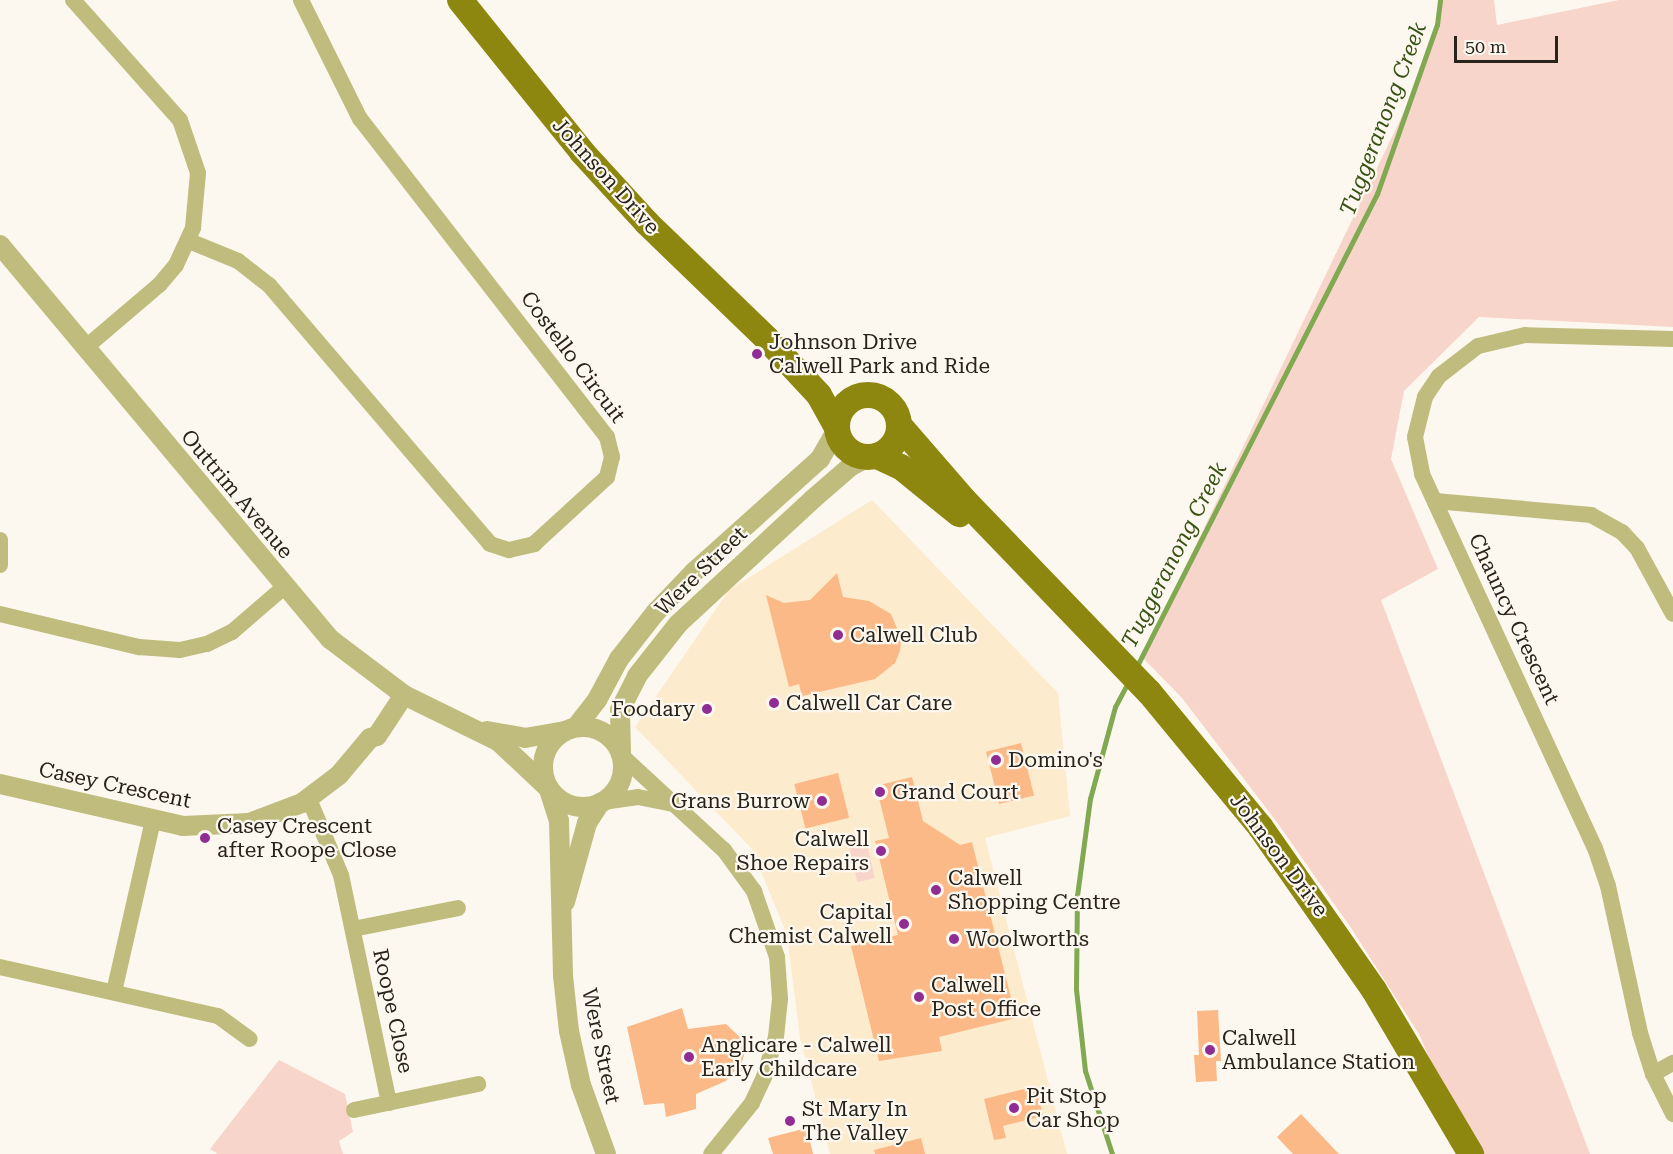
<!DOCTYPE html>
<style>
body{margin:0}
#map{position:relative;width:1673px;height:1154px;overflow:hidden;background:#fdf8ef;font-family:"Roboto Serif",serif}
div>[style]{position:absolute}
.built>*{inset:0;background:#fcebcd}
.green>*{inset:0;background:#f8d5cb;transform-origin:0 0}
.stream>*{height:4.5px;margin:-2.25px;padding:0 2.25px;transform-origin:2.25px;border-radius:2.25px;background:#80a951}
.building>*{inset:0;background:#fab986;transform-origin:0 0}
.minor>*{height:16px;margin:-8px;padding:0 8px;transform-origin:8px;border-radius:8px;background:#bfbc7d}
.tertiary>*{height:20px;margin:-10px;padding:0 10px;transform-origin:10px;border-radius:10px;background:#bfbc7d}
.tertiary>.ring{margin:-10px;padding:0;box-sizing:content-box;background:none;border:20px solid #bfbc7d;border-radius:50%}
.primary>*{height:26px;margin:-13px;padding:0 13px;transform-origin:13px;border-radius:13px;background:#8d870f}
.primary>.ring{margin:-13px;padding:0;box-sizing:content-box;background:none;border:26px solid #8d870f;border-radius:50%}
.dots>*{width:16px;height:16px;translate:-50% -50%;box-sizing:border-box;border:3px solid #fdf8ef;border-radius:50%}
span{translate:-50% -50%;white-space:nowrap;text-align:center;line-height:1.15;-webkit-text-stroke:4.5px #fdf8ef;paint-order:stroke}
.street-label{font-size:21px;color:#28231b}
.poi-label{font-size:21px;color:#28231b}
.left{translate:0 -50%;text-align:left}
.right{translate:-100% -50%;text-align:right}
.water-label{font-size:22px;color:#375214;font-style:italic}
.scale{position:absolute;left:1454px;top:36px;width:104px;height:27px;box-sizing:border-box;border:3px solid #28231b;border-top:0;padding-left:8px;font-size:18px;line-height:21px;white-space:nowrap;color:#28231b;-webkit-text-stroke:4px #fdf8ef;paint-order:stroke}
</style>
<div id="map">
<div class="built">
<i style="clip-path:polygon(872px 500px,1058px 693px,1070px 816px,985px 838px,1067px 1154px,830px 1154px,800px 1038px,787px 935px,752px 849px,635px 727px,729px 590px)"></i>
</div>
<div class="green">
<i style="clip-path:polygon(1440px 0,1494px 0,1497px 25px,1619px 0,1673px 0,1673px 327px,1479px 317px,1404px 391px,1391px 459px,1438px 569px,1381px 600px,1590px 1154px,1470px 1154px,1419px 1034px,1351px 928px,1276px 821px,1182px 698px,1142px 657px,1414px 91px,1437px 25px)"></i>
<i style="left:867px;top:844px;width:35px;height:18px;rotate:77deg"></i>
<i style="clip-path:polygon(279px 1060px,345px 1094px,353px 1132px,339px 1141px,343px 1154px,218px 1154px,210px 1149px)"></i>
</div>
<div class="stream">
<i style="left:1136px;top:668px;width:532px;rotate:-63.05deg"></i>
<i style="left:1377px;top:194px;width:179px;rotate:-70.5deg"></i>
<i style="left:1437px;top:25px;width:25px;rotate:-83deg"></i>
<i style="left:1112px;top:1154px;width:87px;rotate:-108deg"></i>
<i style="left:1085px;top:1071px;width:82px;rotate:-96.3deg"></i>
<i style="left:1076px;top:989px;width:93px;rotate:-89.4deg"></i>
<i style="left:1077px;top:896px;width:98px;rotate:-82.4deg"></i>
<i style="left:1090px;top:799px;width:95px;rotate:-74.8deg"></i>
<i style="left:1115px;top:707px;width:27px;rotate:-62deg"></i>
</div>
<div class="building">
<i style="clip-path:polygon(837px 573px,843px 597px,869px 601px,891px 614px,901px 638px,900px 651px,895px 663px,875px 679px,802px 696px,799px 684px,789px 687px,766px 595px,784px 603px,810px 600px)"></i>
<i style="left:1021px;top:743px;width:54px;height:36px;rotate:76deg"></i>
<i style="left:838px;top:773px;width:46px;height:45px;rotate:76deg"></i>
<i style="clip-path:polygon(912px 777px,923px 821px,960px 845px,972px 842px,1016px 1018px,939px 1037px,942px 1051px,879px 1061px,851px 946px,898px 935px,875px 841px,889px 838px,876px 786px)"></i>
<i style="clip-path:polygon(682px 1008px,688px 1029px,726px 1024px,742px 1039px,745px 1051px,742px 1062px,726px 1081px,696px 1094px,696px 1109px,666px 1117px,664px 1103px,644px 1105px,627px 1027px)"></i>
<i style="clip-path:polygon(1218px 1010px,1221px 1061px,1216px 1061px,1217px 1081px,1196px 1082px,1194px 1055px,1199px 1055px,1197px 1011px)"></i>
<i style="clip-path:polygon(1036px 1086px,1043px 1116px,1003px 1126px,1006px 1138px,994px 1140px,984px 1099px)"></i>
<i style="clip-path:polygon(1301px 1114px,1339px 1154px,1293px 1154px,1277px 1137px)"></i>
<i style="clip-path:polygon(807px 1128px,813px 1154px,773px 1154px,768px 1138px)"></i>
<i style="clip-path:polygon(921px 1138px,925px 1154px,875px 1154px,874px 1150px)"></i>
</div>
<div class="minor">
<i style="left:73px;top:0;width:161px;rotate:48.3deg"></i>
<i style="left:180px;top:120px;width:56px;rotate:71.2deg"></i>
<i style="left:198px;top:173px;width:55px;rotate:95.2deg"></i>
<i style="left:193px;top:228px;width:41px;rotate:114.7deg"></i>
<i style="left:176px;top:265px;width:26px;rotate:130deg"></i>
<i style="left:159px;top:285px;width:97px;rotate:139.6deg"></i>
<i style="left:189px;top:241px;width:53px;rotate:22.2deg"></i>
<i style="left:238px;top:261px;width:39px;rotate:38deg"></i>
<i style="left:269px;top:285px;width:340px;rotate:49.5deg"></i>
<i style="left:490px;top:544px;width:20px;rotate:18deg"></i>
<i style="left:509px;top:550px;width:26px;rotate:-13deg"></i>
<i style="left:534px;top:544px;width:99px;rotate:-42.5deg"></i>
<i style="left:607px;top:477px;width:21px;rotate:-76deg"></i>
<i style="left:612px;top:457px;width:21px;rotate:-104deg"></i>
<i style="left:607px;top:437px;width:403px;rotate:-127.8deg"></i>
<i style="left:360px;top:119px;width:133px;rotate:-116.4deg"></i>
<i style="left:1673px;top:339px;width:148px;rotate:-178.5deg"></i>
<i style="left:1525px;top:335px;width:48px;rotate:166.8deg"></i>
<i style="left:1478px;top:346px;width:49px;rotate:142.4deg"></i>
<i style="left:1439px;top:376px;width:25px;rotate:124deg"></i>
<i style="left:1425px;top:397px;width:41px;rotate:104deg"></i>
<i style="left:1415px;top:437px;width:38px;rotate:79deg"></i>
<i style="left:1422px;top:474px;width:412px;rotate:65.2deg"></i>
<i style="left:1595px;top:848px;width:40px;rotate:71.1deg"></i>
<i style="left:1608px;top:886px;width:150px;rotate:77.7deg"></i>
<i style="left:1640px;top:1033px;width:43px;rotate:72.4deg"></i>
<i style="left:1653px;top:1074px;width:45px;rotate:63.4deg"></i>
<i style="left:1435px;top:501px;width:157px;rotate:5.1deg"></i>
<i style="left:1591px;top:515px;width:35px;rotate:29deg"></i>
<i style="left:1622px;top:532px;width:22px;rotate:47deg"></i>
<i style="left:1637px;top:548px;width:75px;rotate:61.4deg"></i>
<i style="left:0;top:540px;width:25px;rotate:90deg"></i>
<i style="left:0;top:614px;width:143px;rotate:13.4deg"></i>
<i style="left:139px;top:647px;width:41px;rotate:4.2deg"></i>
<i style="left:180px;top:650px;width:28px;rotate:-13deg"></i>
<i style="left:207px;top:644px;width:28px;rotate:-26deg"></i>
<i style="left:232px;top:632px;width:67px;rotate:-40.8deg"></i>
<i style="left:622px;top:756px;width:139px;rotate:42.7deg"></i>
<i style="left:724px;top:850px;width:51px;rotate:53.8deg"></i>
<i style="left:754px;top:891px;width:70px;rotate:70.8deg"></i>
<i style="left:777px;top:957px;width:42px;rotate:85.9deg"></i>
<i style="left:780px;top:999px;width:38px;rotate:96deg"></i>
<i style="left:776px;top:1037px;width:42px;rotate:106.7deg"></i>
<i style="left:764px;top:1077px;width:29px;rotate:115deg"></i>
<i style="left:752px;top:1103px;width:65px;rotate:128.8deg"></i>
<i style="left:309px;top:799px;width:82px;rotate:67.2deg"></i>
<i style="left:341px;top:875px;width:233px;rotate:78.1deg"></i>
<i style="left:603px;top:802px;width:35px;rotate:-8deg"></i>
<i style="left:638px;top:797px;width:33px;rotate:11deg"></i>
<i style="left:353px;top:929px;width:107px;rotate:-11.3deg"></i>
<i style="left:0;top:967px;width:223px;rotate:12.7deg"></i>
<i style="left:218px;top:1016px;width:39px;rotate:36deg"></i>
<i style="left:114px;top:992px;width:176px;rotate:-77.2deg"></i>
<i style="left:1653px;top:1074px;width:23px;rotate:-29deg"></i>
<i style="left:354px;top:1110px;width:127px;rotate:-11.8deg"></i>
</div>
<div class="tertiary">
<i style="left:0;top:245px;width:514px;rotate:50.05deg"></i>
<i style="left:330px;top:639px;width:93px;rotate:37.1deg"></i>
<i style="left:404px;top:695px;width:105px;rotate:26.1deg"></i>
<i style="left:498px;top:741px;width:69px;rotate:43.2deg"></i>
<i class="ring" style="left:543px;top:727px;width:60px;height:60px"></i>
<i style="left:576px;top:727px;width:34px;rotate:-52deg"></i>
<i style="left:597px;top:700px;width:47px;rotate:-61.8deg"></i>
<i style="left:619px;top:659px;width:58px;rotate:-52deg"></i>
<i style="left:655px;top:613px;width:57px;rotate:-46.4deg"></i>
<i style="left:694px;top:572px;width:169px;rotate:-41.9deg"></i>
<i style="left:820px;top:459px;width:34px;rotate:-60deg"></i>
<i style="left:487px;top:731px;width:39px;rotate:10deg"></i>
<i style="left:525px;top:738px;width:39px;rotate:-10deg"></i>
<i style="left:621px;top:754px;width:44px;rotate:-91.3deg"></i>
<i style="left:620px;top:710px;width:38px;rotate:-63deg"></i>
<i style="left:637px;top:676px;width:66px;rotate:-51.7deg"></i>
<i style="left:678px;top:624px;width:184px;rotate:-42.8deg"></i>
<i style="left:813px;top:499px;width:50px;rotate:-41deg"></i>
<i style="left:851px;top:466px;width:20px;rotate:-27deg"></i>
<i style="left:0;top:784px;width:188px;rotate:12.9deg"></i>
<i style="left:183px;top:826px;width:66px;rotate:-2.6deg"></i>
<i style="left:249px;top:823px;width:57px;rotate:-20.7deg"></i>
<i style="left:302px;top:803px;width:46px;rotate:-37.1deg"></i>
<i style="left:339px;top:775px;width:48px;rotate:-50deg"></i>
<i style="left:370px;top:738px;width:7px;rotate:-16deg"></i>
<i style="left:377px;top:736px;width:49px;rotate:-56.6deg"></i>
<i style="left:549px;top:790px;width:33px;rotate:72deg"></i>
<i style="left:559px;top:821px;width:155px;rotate:88.5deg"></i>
<i style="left:563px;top:976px;width:55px;rotate:83.8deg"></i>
<i style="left:569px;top:1031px;width:55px;rotate:77.5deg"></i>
<i style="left:581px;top:1085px;width:73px;rotate:70.1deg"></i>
<i style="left:565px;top:902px;width:82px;rotate:-74.4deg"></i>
<i style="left:587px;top:823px;width:24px;rotate:-57deg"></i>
</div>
<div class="primary">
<i style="left:460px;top:0;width:195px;rotate:51.2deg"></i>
<i style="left:582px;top:152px;width:96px;rotate:47.5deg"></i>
<i style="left:647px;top:223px;width:167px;rotate:44deg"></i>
<i style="left:767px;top:339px;width:76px;rotate:47.1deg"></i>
<i style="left:819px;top:395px;width:35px;rotate:61deg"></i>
<i class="ring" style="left:837px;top:395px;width:36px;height:36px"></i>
<i style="left:899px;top:425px;width:99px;rotate:49.1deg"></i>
<i style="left:964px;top:500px;width:267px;rotate:46.1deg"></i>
<i style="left:1149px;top:692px;width:176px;rotate:50.5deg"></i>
<i style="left:1261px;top:828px;width:198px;rotate:55.1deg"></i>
<i style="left:1374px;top:990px;width:191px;rotate:59.4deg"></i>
<i style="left:877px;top:456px;width:26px;rotate:25deg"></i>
<i style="left:901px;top:467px;width:75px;rotate:39deg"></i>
</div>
<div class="dots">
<i style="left:757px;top:354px;background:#8f2d95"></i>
<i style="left:838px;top:635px;background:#8f2d95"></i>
<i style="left:774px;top:703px;background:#8f2d95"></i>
<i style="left:707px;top:709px;background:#8f2d95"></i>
<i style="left:996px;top:760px;background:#8f2d95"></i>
<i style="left:880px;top:792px;background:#8f2d95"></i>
<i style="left:822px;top:801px;background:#8f2d95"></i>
<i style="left:205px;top:838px;background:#8f2d95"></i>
<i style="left:881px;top:851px;background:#8f2d95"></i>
<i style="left:936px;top:890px;background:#8f2d95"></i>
<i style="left:904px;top:924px;background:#8f2d95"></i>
<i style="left:954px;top:939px;background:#8f2d95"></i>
<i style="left:919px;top:997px;background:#8f2d95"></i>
<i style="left:1210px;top:1050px;background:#8f2d95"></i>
<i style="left:689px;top:1057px;background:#8f2d95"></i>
<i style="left:1014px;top:1108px;background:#8f2d95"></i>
<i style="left:790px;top:1121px;background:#8f2d95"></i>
</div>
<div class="street-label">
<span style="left:606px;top:176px;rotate:48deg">Johnson Drive</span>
<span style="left:573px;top:357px;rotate:53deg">Costello Circuit</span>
<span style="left:237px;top:494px;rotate:50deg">Outtrim Avenue</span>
<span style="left:701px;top:571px;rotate:-44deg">Were Street</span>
<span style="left:1514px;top:619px;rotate:65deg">Chauncy Crescent</span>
<span style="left:115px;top:785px;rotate:12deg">Casey Crescent</span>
<span style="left:1279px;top:855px;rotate:53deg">Johnson Drive</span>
<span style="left:393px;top:1011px;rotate:78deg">Roope Close</span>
<span style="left:601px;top:1046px;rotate:78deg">Were Street</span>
</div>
<div class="poi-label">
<span class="left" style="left:769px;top:354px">Johnson Drive<br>Calwell Park and Ride</span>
<span class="left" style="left:850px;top:635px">Calwell Club</span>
<span class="left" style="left:786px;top:703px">Calwell Car Care</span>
<span class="right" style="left:695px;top:709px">Foodary</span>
<span class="left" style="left:1008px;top:760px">Domino's</span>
<span class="left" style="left:892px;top:792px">Grand Court</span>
<span class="right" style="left:810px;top:801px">Grans Burrow</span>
<span class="left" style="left:217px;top:838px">Casey Crescent<br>after Roope Close</span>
<span class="right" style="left:869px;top:851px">Calwell<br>Shoe Repairs</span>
<span class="left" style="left:948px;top:890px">Calwell<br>Shopping Centre</span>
<span class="right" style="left:892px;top:924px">Capital<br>Chemist Calwell</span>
<span class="left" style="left:966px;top:939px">Woolworths</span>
<span class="left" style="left:931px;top:997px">Calwell<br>Post Office</span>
<span class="left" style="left:1222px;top:1050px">Calwell<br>Ambulance Station</span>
<span class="left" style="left:701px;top:1057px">Anglicare - Calwell<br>Early Childcare</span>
<span class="left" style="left:1026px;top:1108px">Pit Stop<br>Car Shop</span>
<span class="left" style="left:802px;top:1121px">St Mary In<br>The Valley</span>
</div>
<div class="water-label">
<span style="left:1383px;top:119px;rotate:-69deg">Tuggeranong Creek</span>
<span style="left:1174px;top:555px;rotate:-63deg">Tuggeranong Creek</span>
</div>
<div class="scale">50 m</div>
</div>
